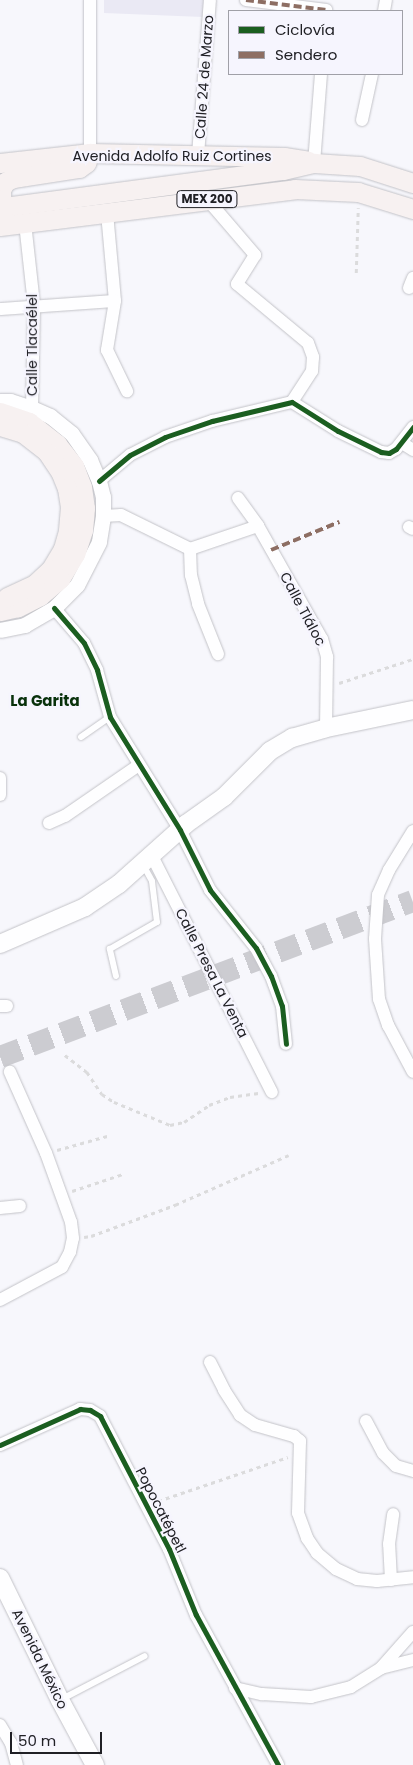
<!DOCTYPE html>
<meta charset="utf-8">
<style>
body{margin:0}
#map{position:relative;width:413px;height:1765px;overflow:hidden;background:#f7f7fc;font-family:Poppins,sans-serif}
div>[style]{position:absolute}
.built>*{inset:0;background:#eae9f4}
.motorway-tunnel>*{height:22px;margin-top:-11px;transform-origin:0;background:repeating-linear-gradient(90deg,#ccccd1 0 22px,transparent 0 33px)}
.path>*{height:2.5px;margin-top:-1.25px;transform-origin:0;background:repeating-linear-gradient(90deg,#dbdbdc 0 4px,transparent 0 8px)}
.roads{filter:drop-shadow(0 0 1px #c3c3c8) drop-shadow(0 0 1px #c3c3c8)}
.service>*{height:6px;margin:-3px;padding:0 3px;transform-origin:3px;border-radius:3px;background:#fefeff}
.minor>*{height:12px;margin:-6px;padding:0 6px;transform-origin:6px;border-radius:6px;background:#fefeff}
.tertiary>*{height:15px;margin:-7.5px;padding:0 7.5px;transform-origin:7.5px;border-radius:7.5px;background:#fefeff}
.secondary>*{height:18px;margin:-9px;padding:0 9px;transform-origin:9px;border-radius:9px;background:#fefeff}
.primary>*{height:19px;margin:-9.5px;padding:0 9.5px;transform-origin:9.5px;border-radius:9.5px;background:#f7f1f1}
.quiet>*{height:4px;margin-top:-2px;transform-origin:0;background:repeating-linear-gradient(90deg,#8d6e63 0 8px,transparent 0 12px)}
.cycleway>*{height:5px;margin:-2.5px;padding:0 2.5px;transform-origin:2.5px;border-radius:2.5px;background:#1b5e20}
span{translate:-50% -50%;white-space:nowrap;text-align:center;line-height:1.15;-webkit-text-stroke:4.5px #f6f5fe;paint-order:stroke}
.shield-label span{padding:1px 4px;background:#f6f5fe;border:1px solid;border-radius:4px;-webkit-text-stroke-width:0}
.shield-label{font-size:12px;color:#202025;font-weight:700}
.street-label{font-size:14px;color:#202025}
.neighbourhood-label{font-size:15px;color:#09320b;font-weight:700}
.legend{position:absolute;left:228px;top:10px;width:175px;height:65px;box-sizing:border-box;background:#f6f5fe;border:1px solid #a0a0a7;margin:0;padding:6px 9px;list-style:none;font-size:15px;color:#202025}
.legend li{display:flex;align-items:center;gap:10px;height:25px}
.legend b{width:25px;border:1px solid #a0a0a7}
.scale{position:absolute;left:10px;top:1732px;width:92px;height:22px;box-sizing:border-box;border:2px solid #202025;border-top:0;padding-left:6px;font-size:15px;line-height:18px;white-space:nowrap;color:#202025;-webkit-text-stroke:4px #f6f5fe;paint-order:stroke}
</style>
<div id="map">
<div class="built">
<i style="clip-path:polygon(104px 0,204px 0,203px 17px,104px 13px)"></i>
</div>
<div class="motorway-tunnel">
<i style="left:0;top:1057px;width:441px;rotate:-20.7deg"></i>
</div>
<div class="path">
<i style="left:356px;top:273px;width:65px;rotate:-88.2deg"></i>
<i style="left:339px;top:683px;width:78px;rotate:-18deg"></i>
<i style="left:65px;top:1055px;width:28px;rotate:38deg"></i>
<i style="left:87px;top:1072px;width:27px;rotate:56deg"></i>
<i style="left:102px;top:1094px;width:14px;rotate:34deg"></i>
<i style="left:114px;top:1102px;width:61px;rotate:22.3deg"></i>
<i style="left:170px;top:1125px;width:14px;rotate:-12deg"></i>
<i style="left:184px;top:1122px;width:30px;rotate:-34deg"></i>
<i style="left:209px;top:1105px;width:22px;rotate:-21deg"></i>
<i style="left:230px;top:1097px;width:29px;rotate:-8deg"></i>
<i style="left:57px;top:1150px;width:52px;rotate:-15.6deg"></i>
<i style="left:72px;top:1191px;width:54px;rotate:-18.4deg"></i>
<i style="left:84px;top:1237px;width:7px;rotate:-8deg"></i>
<i style="left:91px;top:1236px;width:90px;rotate:-20.3deg"></i>
<i style="left:175px;top:1205px;width:124px;rotate:-23.7deg"></i>
<i style="left:158px;top:1501px;width:137px;rotate:-18.7deg"></i>
</div>
<div class="roads">
<div class="service">
<i style="left:81px;top:737px;width:35px;rotate:-35deg"></i>
<i style="left:116px;top:976px;width:28px;rotate:-103deg"></i>
<i style="left:110px;top:949px;width:54px;rotate:-29.9deg"></i>
<i style="left:157px;top:922px;width:41px;rotate:-97deg"></i>
<i style="left:152px;top:881px;width:18px;rotate:-119deg"></i>
<i style="left:62px;top:1699px;width:93px;rotate:-27.4deg"></i>
</div>
<div class="minor">
<i style="left:90px;top:0;width:153px;rotate:90deg"></i>
<i style="left:246px;top:0;width:81px;rotate:7.1deg"></i>
<i style="left:384px;top:11px;width:11px;rotate:-80deg"></i>
<i style="left:362px;top:120px;width:47px;rotate:-77.7deg"></i>
<i style="left:198px;top:155px;width:155px;rotate:-85.6deg"></i>
<i style="left:314px;top:163px;width:89px;rotate:-85.5deg"></i>
<i style="left:207px;top:199px;width:74px;rotate:49.4deg"></i>
<i style="left:255px;top:255px;width:34px;rotate:122deg"></i>
<i style="left:237px;top:284px;width:92px;rotate:39.7deg"></i>
<i style="left:308px;top:343px;width:15px;rotate:70deg"></i>
<i style="left:313px;top:357px;width:14px;rotate:94deg"></i>
<i style="left:312px;top:371px;width:37px;rotate:123deg"></i>
<i style="left:107px;top:213px;width:88px;rotate:84.8deg"></i>
<i style="left:115px;top:301px;width:50px;rotate:99.3deg"></i>
<i style="left:107px;top:350px;width:46px;rotate:64deg"></i>
<i style="left:25px;top:223px;width:82px;rotate:83.7deg"></i>
<i style="left:34px;top:305px;width:103px;rotate:91.1deg"></i>
<i style="left:409px;top:288px;width:11px;rotate:-68deg"></i>
<i style="left:0;top:309px;width:115px;rotate:-4deg"></i>
<i style="left:402px;top:443px;width:13px;rotate:32deg"></i>
<i style="left:99px;top:481px;width:40px;rotate:-40deg"></i>
<i style="left:130px;top:455px;width:39px;rotate:-27deg"></i>
<i style="left:165px;top:437px;width:50px;rotate:-18.8deg"></i>
<i style="left:212px;top:421px;width:82px;rotate:-13.4deg"></i>
<i style="left:292px;top:402px;width:54px;rotate:32.2deg"></i>
<i style="left:338px;top:431px;width:48px;rotate:26deg"></i>
<i style="left:381px;top:452px;width:8px;rotate:7deg"></i>
<i style="left:389px;top:453px;width:8px;rotate:-30deg"></i>
<i style="left:396px;top:449px;width:28px;rotate:-52deg"></i>
<i style="left:238px;top:498px;width:34px;rotate:54deg"></i>
<i style="left:258px;top:526px;width:130px;rotate:60.5deg"></i>
<i style="left:322px;top:639px;width:19px;rotate:74deg"></i>
<i style="left:327px;top:657px;width:71px;rotate:90.8deg"></i>
<i style="left:103px;top:516px;width:18px;rotate:-3deg"></i>
<i style="left:121px;top:515px;width:77px;rotate:26.2deg"></i>
<i style="left:190px;top:549px;width:72px;rotate:-18.7deg"></i>
<i style="left:409px;top:527px;width:4px;rotate:27deg"></i>
<i style="left:190px;top:549px;width:26px;rotate:88deg"></i>
<i style="left:191px;top:575px;width:30px;rotate:76deg"></i>
<i style="left:198px;top:604px;width:54px;rotate:68.2deg"></i>
<i style="left:54px;top:608px;width:46px;rotate:49.4deg"></i>
<i style="left:84px;top:643px;width:30px;rotate:64deg"></i>
<i style="left:97px;top:670px;width:49px;rotate:74.5deg"></i>
<i style="left:110px;top:717px;width:133px;rotate:58.2deg"></i>
<i style="left:180px;top:830px;width:67px;rotate:63.4deg"></i>
<i style="left:210px;top:890px;width:74px;rotate:51.6deg"></i>
<i style="left:256px;top:948px;width:32px;rotate:62deg"></i>
<i style="left:271px;top:976px;width:32px;rotate:70deg"></i>
<i style="left:282px;top:1006px;width:38px;rotate:84deg"></i>
<i style="left:0;top:778px;width:17px;rotate:90deg"></i>
<i style="left:49px;top:823px;width:17px;rotate:-24deg"></i>
<i style="left:65px;top:816px;width:90px;rotate:-34.6deg"></i>
<i style="left:413px;top:831px;width:46px;rotate:121.6deg"></i>
<i style="left:389px;top:870px;width:27px;rotate:114deg"></i>
<i style="left:378px;top:895px;width:44px;rotate:93.9deg"></i>
<i style="left:375px;top:939px;width:60px;rotate:86.2deg"></i>
<i style="left:379px;top:999px;width:28px;rotate:71deg"></i>
<i style="left:388px;top:1025px;width:53px;rotate:62deg"></i>
<i style="left:151px;top:854px;width:267px;rotate:63.1deg"></i>
<i style="left:0;top:1006px;width:7px"></i>
<i style="left:0;top:1208px;width:20px;rotate:-6deg"></i>
<i style="left:0;top:1300px;width:70px;rotate:-28deg"></i>
<i style="left:62px;top:1267px;width:17px;rotate:-62deg"></i>
<i style="left:70px;top:1252px;width:14px;rotate:-78deg"></i>
<i style="left:73px;top:1238px;width:16px;rotate:-97deg"></i>
<i style="left:71px;top:1222px;width:73px;rotate:-109.9deg"></i>
<i style="left:46px;top:1153px;width:89px;rotate:-114deg"></i>
<i style="left:210px;top:1362px;width:31px;rotate:63deg"></i>
<i style="left:224px;top:1390px;width:30px;rotate:57deg"></i>
<i style="left:240px;top:1415px;width:18px;rotate:34deg"></i>
<i style="left:255px;top:1425px;width:41px;rotate:15.8deg"></i>
<i style="left:294px;top:1436px;width:8px;rotate:40deg"></i>
<i style="left:300px;top:1441px;width:72px;rotate:91.6deg"></i>
<i style="left:298px;top:1513px;width:27px;rotate:70deg"></i>
<i style="left:307px;top:1538px;width:18px;rotate:56deg"></i>
<i style="left:317px;top:1553px;width:25px;rotate:40deg"></i>
<i style="left:336px;top:1569px;width:23px;rotate:25deg"></i>
<i style="left:357px;top:1579px;width:20px;rotate:6deg"></i>
<i style="left:377px;top:1581px;width:36px;rotate:-6deg"></i>
<i style="left:366px;top:1421px;width:36px;rotate:62deg"></i>
<i style="left:383px;top:1453px;width:18px;rotate:45deg"></i>
<i style="left:396px;top:1466px;width:18px;rotate:16deg"></i>
<i style="left:0;top:1445px;width:88px;rotate:-24.2deg"></i>
<i style="left:80px;top:1409px;width:10px;rotate:6deg"></i>
<i style="left:90px;top:1410px;width:12px;rotate:31deg"></i>
<i style="left:100px;top:1416px;width:150px;rotate:62.6deg"></i>
<i style="left:169px;top:1549px;width:71px;rotate:67.8deg"></i>
<i style="left:196px;top:1615px;width:171px;rotate:61.3deg"></i>
<i style="left:391px;top:1580px;width:36px;rotate:-93deg"></i>
<i style="left:389px;top:1544px;width:30px;rotate:-82deg"></i>
<i style="left:381px;top:1668px;width:48px;rotate:-48.4deg"></i>
<i style="left:235px;top:1688px;width:28px;rotate:13deg"></i>
<i style="left:262px;top:1694px;width:49px;rotate:3.5deg"></i>
<i style="left:311px;top:1697px;width:41px;rotate:-14deg"></i>
<i style="left:351px;top:1687px;width:36px;rotate:-32deg"></i>
<i style="left:381px;top:1668px;width:33px;rotate:-14deg"></i>
<i style="left:0;top:1725px;width:21px;rotate:59deg"></i>
<i style="left:11px;top:1743px;width:23px;rotate:75deg"></i>
</div>
<div class="tertiary">
<i style="left:0;top:401px;width:10px"></i>
<i style="left:10px;top:401px;width:23px;rotate:18deg"></i>
<i style="left:32px;top:408px;width:20px;rotate:24deg"></i>
<i style="left:50px;top:416px;width:28px;rotate:39deg"></i>
<i style="left:72px;top:434px;width:32px;rotate:55deg"></i>
<i style="left:90px;top:460px;width:23px;rotate:67deg"></i>
<i style="left:99px;top:481px;width:16px;rotate:76deg"></i>
<i style="left:103px;top:497px;width:19px;rotate:90deg"></i>
<i style="left:103px;top:516px;width:26px;rotate:99deg"></i>
<i style="left:99px;top:542px;width:48px;rotate:117.1deg"></i>
<i style="left:77px;top:585px;width:33px;rotate:135deg"></i>
<i style="left:54px;top:608px;width:34px;rotate:150deg"></i>
<i style="left:25px;top:625px;width:25px;rotate:169deg"></i>
</div>
<div class="secondary">
<i style="left:0;top:944px;width:93px;rotate:-23.5deg"></i>
<i style="left:85px;top:907px;width:41px;rotate:-34.1deg"></i>
<i style="left:119px;top:884px;width:90px;rotate:-41.8deg"></i>
<i style="left:186px;top:824px;width:47px;rotate:-35.4deg"></i>
<i style="left:224px;top:797px;width:65px;rotate:-45deg"></i>
<i style="left:270px;top:751px;width:26px;rotate:-31deg"></i>
<i style="left:292px;top:738px;width:35px;rotate:-16deg"></i>
<i style="left:326px;top:728px;width:89px;rotate:-11.7deg"></i>
<i style="left:0;top:1578px;width:136px;rotate:63.8deg"></i>
<i style="left:60px;top:1700px;width:74px;rotate:61.7deg"></i>
</div>
<div class="primary">
<i style="left:0;top:163px;width:91px;rotate:-6.3deg"></i>
<i style="left:90px;top:153px;width:194px;rotate:1.2deg"></i>
<i style="left:284px;top:157px;width:24px;rotate:9deg"></i>
<i style="left:12px;top:206px;width:273px;rotate:-7.6deg"></i>
<i style="left:283px;top:170px;width:32px;rotate:-13deg"></i>
<i style="left:314px;top:163px;width:46px;rotate:3.7deg"></i>
<i style="left:360px;top:166px;width:56px;rotate:17.8deg"></i>
<i style="left:3px;top:222px;width:32px;rotate:-94deg"></i>
<i style="left:1px;top:190px;width:9px;rotate:-63deg"></i>
<i style="left:5px;top:182px;width:9px;rotate:-27deg"></i>
<i style="left:13px;top:178px;width:67px;rotate:-8.6deg"></i>
<i style="left:79px;top:168px;width:9px;rotate:-36deg"></i>
<i style="left:86px;top:163px;width:11px;rotate:-68deg"></i>
<i style="left:0;top:226px;width:297px;rotate:-7.1deg"></i>
<i style="left:295px;top:189px;width:63px;rotate:2.7deg"></i>
<i style="left:358px;top:192px;width:58px;rotate:17.2deg"></i>
<i style="left:0;top:412px;width:31px;rotate:19deg"></i>
<i style="left:29px;top:422px;width:36px;rotate:38deg"></i>
<i style="left:57px;top:444px;width:28px;rotate:52deg"></i>
<i style="left:74px;top:466px;width:22px;rotate:69deg"></i>
<i style="left:82px;top:487px;width:21px;rotate:82deg"></i>
<i style="left:85px;top:508px;width:22px;rotate:95deg"></i>
<i style="left:83px;top:530px;width:25px;rotate:108deg"></i>
<i style="left:75px;top:554px;width:29px;rotate:121deg"></i>
<i style="left:60px;top:579px;width:26px;rotate:140deg"></i>
<i style="left:40px;top:596px;width:25px;rotate:153deg"></i>
<i style="left:18px;top:607px;width:18px;rotate:167deg"></i>
<i style="left:0;top:426px;width:24px;rotate:17deg"></i>
<i style="left:23px;top:433px;width:31px;rotate:38deg"></i>
<i style="left:47px;top:452px;width:23px;rotate:56deg"></i>
<i style="left:60px;top:471px;width:18px;rotate:68deg"></i>
<i style="left:67px;top:488px;width:19px;rotate:81deg"></i>
<i style="left:70px;top:507px;width:24px;rotate:95deg"></i>
<i style="left:68px;top:531px;width:19px;rotate:106deg"></i>
<i style="left:63px;top:549px;width:23px;rotate:121deg"></i>
<i style="left:51px;top:569px;width:22px;rotate:137deg"></i>
<i style="left:35px;top:584px;width:31px;rotate:155deg"></i>
</div>
</div>
<div class="quiet">
<i style="left:246px;top:0;width:81px;rotate:7.1deg"></i>
<i style="left:271px;top:550px;width:74px;rotate:-22.4deg"></i>
</div>
<div class="cycleway">
<i style="left:99px;top:481px;width:40px;rotate:-40deg"></i>
<i style="left:130px;top:455px;width:39px;rotate:-27deg"></i>
<i style="left:165px;top:437px;width:50px;rotate:-18.8deg"></i>
<i style="left:212px;top:421px;width:82px;rotate:-13.4deg"></i>
<i style="left:292px;top:402px;width:54px;rotate:32.2deg"></i>
<i style="left:338px;top:431px;width:48px;rotate:26deg"></i>
<i style="left:381px;top:452px;width:8px;rotate:7deg"></i>
<i style="left:389px;top:453px;width:8px;rotate:-30deg"></i>
<i style="left:396px;top:449px;width:28px;rotate:-52deg"></i>
<i style="left:54px;top:608px;width:46px;rotate:49.4deg"></i>
<i style="left:84px;top:643px;width:30px;rotate:64deg"></i>
<i style="left:97px;top:670px;width:49px;rotate:74.5deg"></i>
<i style="left:110px;top:717px;width:133px;rotate:58.2deg"></i>
<i style="left:180px;top:830px;width:67px;rotate:63.4deg"></i>
<i style="left:210px;top:890px;width:74px;rotate:51.6deg"></i>
<i style="left:256px;top:948px;width:32px;rotate:62deg"></i>
<i style="left:271px;top:976px;width:32px;rotate:70deg"></i>
<i style="left:282px;top:1006px;width:38px;rotate:84deg"></i>
<i style="left:0;top:1445px;width:88px;rotate:-24.2deg"></i>
<i style="left:80px;top:1409px;width:10px;rotate:6deg"></i>
<i style="left:90px;top:1410px;width:12px;rotate:31deg"></i>
<i style="left:100px;top:1416px;width:150px;rotate:62.6deg"></i>
<i style="left:169px;top:1549px;width:71px;rotate:67.8deg"></i>
<i style="left:196px;top:1615px;width:171px;rotate:61.3deg"></i>
</div>
<div class="shield-label">
<span style="left:207px;top:199px">MEX 200</span>
</div>
<div class="street-label">
<span style="left:204px;top:77px;rotate:-86deg">Calle 24 de Marzo</span>
<span style="left:172px;top:156px">Avenida Adolfo Ruiz Cortines</span>
<span style="left:32px;top:345px;rotate:-90deg">Calle Tlacaélel</span>
<span style="left:303px;top:609px;rotate:62deg">Calle Tláloc</span>
<span style="left:212px;top:973px;rotate:63deg">Calle Presa La Venta</span>
<span style="left:161px;top:1510px;rotate:63deg">Popocatépetl</span>
<span style="left:40px;top:1659px;rotate:64deg">Avenida México</span>
</div>
<div class="neighbourhood-label">
<span style="left:45px;top:701px">La Garita</span>
</div>
<ul class="legend">
<li><b style="height:6px;background:#1b5e20"></b>Ciclovía</li>
<li><b style="height:6px;background:#8d6e63"></b>Sendero</li>
</ul>
<div class="scale">50 m</div>
</div>
